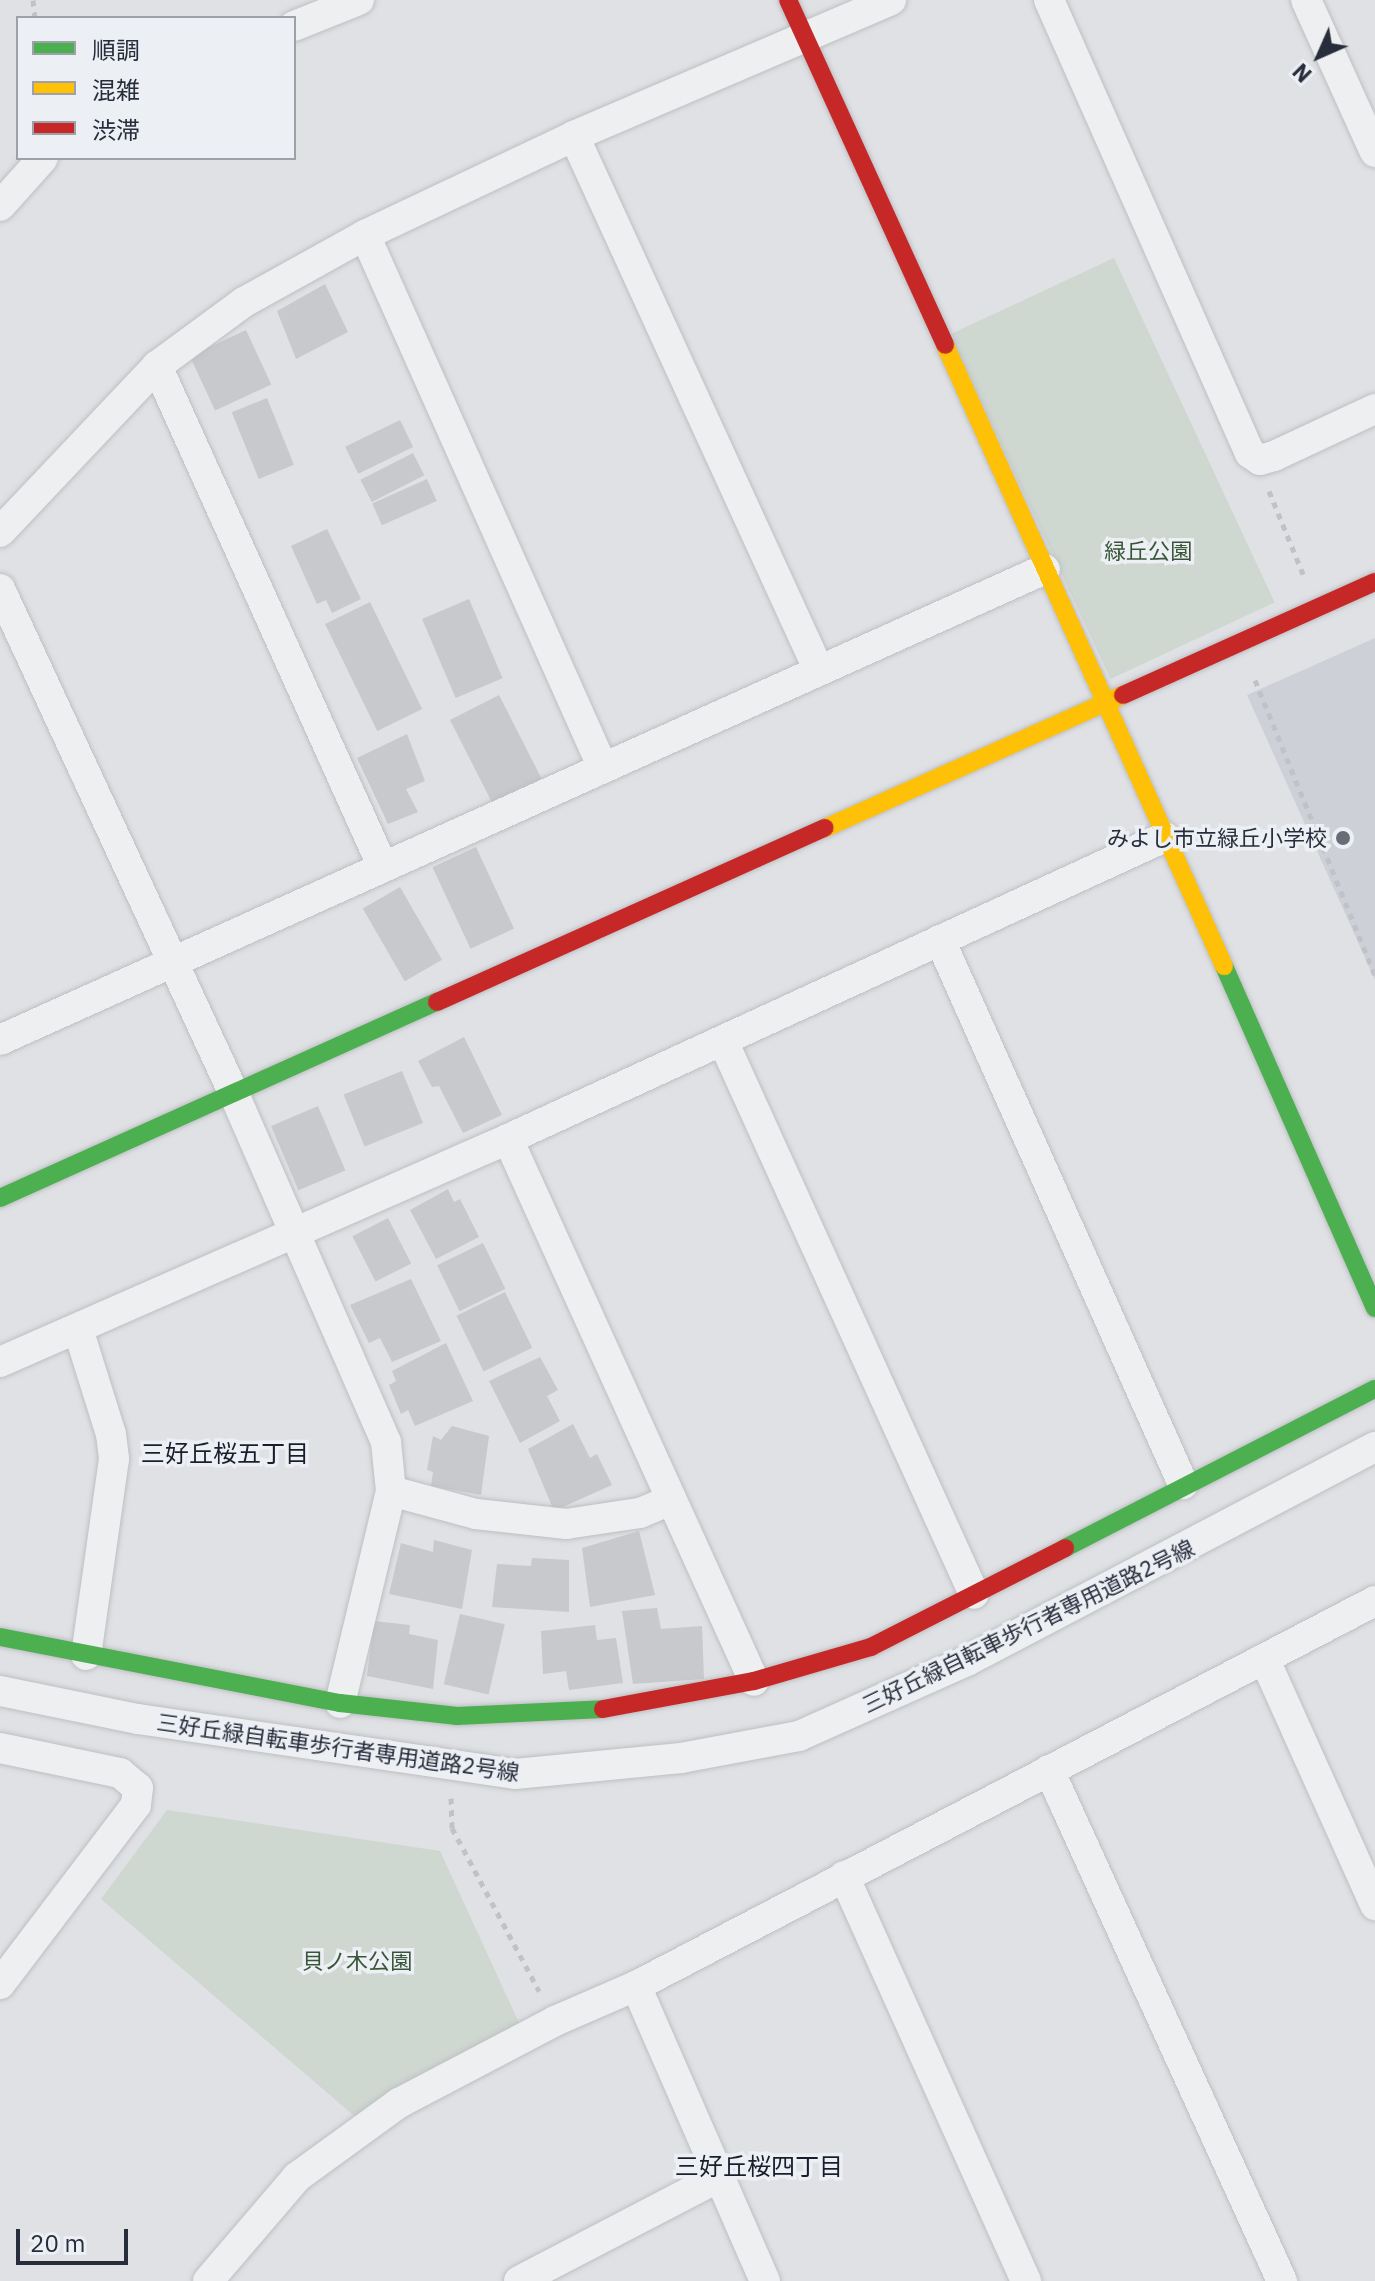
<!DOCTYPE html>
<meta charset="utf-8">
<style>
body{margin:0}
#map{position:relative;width:1375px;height:2281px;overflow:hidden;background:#dfe1e4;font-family:"IBM Plex Sans","Noto Sans JP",sans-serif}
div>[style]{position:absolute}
.built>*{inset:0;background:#ced0d7}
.green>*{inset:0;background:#ced7d0;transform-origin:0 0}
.building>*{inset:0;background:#c7c9cc;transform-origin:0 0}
.path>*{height:5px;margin-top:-2.5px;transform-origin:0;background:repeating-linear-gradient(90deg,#c1c2c7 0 6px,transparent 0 12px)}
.roads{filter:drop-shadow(0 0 2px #bdbfc2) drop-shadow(0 0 2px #bdbfc2)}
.street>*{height:30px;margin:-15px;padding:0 15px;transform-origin:15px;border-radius:15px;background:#eeeff1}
.fast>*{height:18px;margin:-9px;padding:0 9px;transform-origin:9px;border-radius:9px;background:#4caf50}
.slow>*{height:18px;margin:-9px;padding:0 9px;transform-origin:9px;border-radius:9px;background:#ffc107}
.jam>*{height:18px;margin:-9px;padding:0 9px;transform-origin:9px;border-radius:9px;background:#c62828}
.dots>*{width:22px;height:22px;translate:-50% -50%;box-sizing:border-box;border:4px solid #eceff4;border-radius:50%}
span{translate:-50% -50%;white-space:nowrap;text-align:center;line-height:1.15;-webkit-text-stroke:7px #eceff4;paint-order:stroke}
.park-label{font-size:22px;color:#395537}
.poi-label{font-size:22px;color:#282d3b}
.right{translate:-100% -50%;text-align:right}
.street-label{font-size:22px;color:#282d3b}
.neighbourhood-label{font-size:24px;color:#1a1e2c}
.legend{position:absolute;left:16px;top:16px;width:280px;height:144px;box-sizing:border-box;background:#eceff4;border:2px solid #9ea1aa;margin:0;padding:10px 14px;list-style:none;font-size:24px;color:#282d3b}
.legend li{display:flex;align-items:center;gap:16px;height:40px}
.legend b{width:40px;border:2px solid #9ea1aa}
.north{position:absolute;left:1279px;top:16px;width:80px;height:80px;-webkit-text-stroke:6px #eceff4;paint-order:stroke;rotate:225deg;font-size:22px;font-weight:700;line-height:32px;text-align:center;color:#282d3b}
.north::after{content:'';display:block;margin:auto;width:28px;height:36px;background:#282d3b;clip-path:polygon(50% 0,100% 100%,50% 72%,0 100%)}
.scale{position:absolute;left:16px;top:2229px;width:112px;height:36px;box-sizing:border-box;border:4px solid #282d3b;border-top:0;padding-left:10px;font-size:24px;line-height:28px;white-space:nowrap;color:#282d3b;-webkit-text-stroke:6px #eceff4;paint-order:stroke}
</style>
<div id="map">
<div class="built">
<i style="clip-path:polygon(1375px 638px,1375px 980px,1247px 695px)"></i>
</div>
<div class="green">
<i style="left:1114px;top:258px;width:380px;height:181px;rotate:65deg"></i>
<i style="clip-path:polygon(167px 1810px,440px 1851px,526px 2038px,358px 2119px,101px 1899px)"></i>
</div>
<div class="building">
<i style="clip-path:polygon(325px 284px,348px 332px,296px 359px,277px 311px)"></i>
<i style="left:246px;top:330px;width:60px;height:62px;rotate:65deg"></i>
<i style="left:267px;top:398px;width:72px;height:38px;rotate:68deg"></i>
<i style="left:400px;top:420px;width:30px;height:61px;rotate:64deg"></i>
<i style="left:413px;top:453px;width:25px;height:59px;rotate:63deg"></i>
<i style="left:427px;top:479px;width:24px;height:60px;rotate:66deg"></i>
<i style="clip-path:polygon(327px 529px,361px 599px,332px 613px,326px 600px,317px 604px,291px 546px)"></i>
<i style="left:469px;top:599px;width:86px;height:51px;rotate:67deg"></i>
<i style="left:370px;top:602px;width:119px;height:50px;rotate:64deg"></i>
<i style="left:499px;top:695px;width:97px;height:55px;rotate:63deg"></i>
<i style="clip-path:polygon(407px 734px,425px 781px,406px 789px,418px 812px,388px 824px,357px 758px)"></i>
<i style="left:476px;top:847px;width:90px;height:48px;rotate:65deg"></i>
<i style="left:400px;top:887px;width:84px;height:43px;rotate:60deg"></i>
<i style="clip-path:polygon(464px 1037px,502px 1115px,463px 1133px,439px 1086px,432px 1087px,418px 1061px)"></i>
<i style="left:402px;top:1071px;width:56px;height:63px;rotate:68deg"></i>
<i style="left:318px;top:1106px;width:70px;height:51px;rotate:67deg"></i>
<i style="clip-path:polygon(448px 1189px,454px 1202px,460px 1199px,479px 1237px,436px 1259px,410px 1210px)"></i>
<i style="left:388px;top:1218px;width:51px;height:40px;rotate:63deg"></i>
<i style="left:483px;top:1243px;width:51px;height:51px;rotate:64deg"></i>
<i style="clip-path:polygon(411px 1279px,441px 1341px,392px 1362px,380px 1338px,369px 1343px,350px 1305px)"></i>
<i style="left:505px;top:1292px;width:62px;height:54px;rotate:64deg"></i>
<i style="clip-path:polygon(446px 1343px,473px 1401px,415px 1426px,408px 1410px,401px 1414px,389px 1385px,396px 1381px,392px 1371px)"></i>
<i style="clip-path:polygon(540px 1357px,558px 1390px,547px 1396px,560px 1421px,520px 1443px,489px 1381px)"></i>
<i style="clip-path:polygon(573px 1424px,590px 1458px,597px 1454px,612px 1485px,554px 1511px,528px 1449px)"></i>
<i style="clip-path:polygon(452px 1426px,489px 1436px,481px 1495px,431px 1486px,433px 1472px,427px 1470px,433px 1436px,441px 1440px)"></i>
<i style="clip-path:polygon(639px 1531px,655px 1595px,590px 1607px,582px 1548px)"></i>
<i style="clip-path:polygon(434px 1540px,472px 1550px,462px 1609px,389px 1594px,401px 1543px,433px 1552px)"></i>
<i style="clip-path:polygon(532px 1558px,569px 1560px,569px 1612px,492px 1607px,497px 1564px,531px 1566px)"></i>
<i style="clip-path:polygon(657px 1608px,661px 1629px,702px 1626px,704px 1679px,633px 1684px,622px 1611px)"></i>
<i style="left:460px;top:1614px;width:46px;height:72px;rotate:13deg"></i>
<i style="clip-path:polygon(374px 1621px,410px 1625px,409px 1634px,438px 1640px,433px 1689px,367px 1676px)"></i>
<i style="clip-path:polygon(595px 1625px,597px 1640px,616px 1638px,623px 1683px,569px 1690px,566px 1671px,543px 1674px,541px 1631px)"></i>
</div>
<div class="path">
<i style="left:33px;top:0;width:18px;rotate:84deg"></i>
<i style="left:1269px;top:491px;width:90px;rotate:67.7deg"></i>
<i style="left:1255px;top:680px;width:318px;rotate:67.9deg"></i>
<i style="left:451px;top:1798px;width:30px;rotate:88deg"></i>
<i style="left:452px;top:1828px;width:185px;rotate:61.9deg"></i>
</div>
<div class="roads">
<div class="street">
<i style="left:1049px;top:0;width:496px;rotate:66.1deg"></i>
<i style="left:1250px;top:453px;width:12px;rotate:35deg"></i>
<i style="left:1260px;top:460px;width:15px;rotate:-16deg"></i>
<i style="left:1274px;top:456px;width:111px;rotate:-25deg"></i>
<i style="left:1306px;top:0;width:167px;rotate:65.6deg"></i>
<i style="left:294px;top:26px;width:70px;rotate:-21.8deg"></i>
<i style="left:574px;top:136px;width:588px;rotate:65.39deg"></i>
<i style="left:0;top:206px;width:64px;rotate:-48.1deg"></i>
<i style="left:365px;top:235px;width:584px;rotate:65.94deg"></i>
<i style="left:157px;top:366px;width:547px;rotate:65.73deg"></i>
<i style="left:0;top:532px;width:228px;rotate:-46.6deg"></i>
<i style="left:157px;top:366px;width:108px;rotate:-36.3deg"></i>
<i style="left:244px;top:302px;width:138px;rotate:-29deg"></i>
<i style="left:365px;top:235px;width:231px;rotate:-25.3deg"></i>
<i style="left:574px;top:136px;width:345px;rotate:-23.2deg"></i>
<i style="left:0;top:589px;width:557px;rotate:65.14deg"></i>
<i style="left:234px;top:1094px;width:380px;rotate:66.4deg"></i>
<i style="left:386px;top:1442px;width:49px;rotate:84.2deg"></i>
<i style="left:391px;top:1491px;width:218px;rotate:103.5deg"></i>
<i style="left:940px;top:940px;width:596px;rotate:65.93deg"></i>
<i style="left:0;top:1040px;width:1146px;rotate:-24.26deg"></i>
<i style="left:723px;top:1041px;width:607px;rotate:65.59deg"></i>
<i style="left:508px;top:1139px;width:595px;rotate:65.59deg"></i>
<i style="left:78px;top:1329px;width:110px;rotate:72.6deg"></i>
<i style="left:111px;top:1434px;width:25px;rotate:83deg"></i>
<i style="left:114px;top:1459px;width:198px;rotate:98.1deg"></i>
<i style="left:0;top:1362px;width:555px;rotate:-23.7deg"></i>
<i style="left:508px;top:1139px;width:723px;rotate:-24.69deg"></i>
<i style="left:391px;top:1491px;width:88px;rotate:15.1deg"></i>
<i style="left:476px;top:1514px;width:91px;rotate:6.3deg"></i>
<i style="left:566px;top:1524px;width:75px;rotate:-8.5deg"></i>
<i style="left:640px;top:1513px;width:34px;rotate:-23deg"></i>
<i style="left:1265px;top:1660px;width:269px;rotate:65.8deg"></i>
<i style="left:0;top:1691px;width:141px;rotate:11.5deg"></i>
<i style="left:138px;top:1719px;width:381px;rotate:8.3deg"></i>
<i style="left:515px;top:1774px;width:167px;rotate:-5.5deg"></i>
<i style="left:681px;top:1758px;width:120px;rotate:-10.6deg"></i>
<i style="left:799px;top:1736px;width:184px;rotate:-24.1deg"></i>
<i style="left:967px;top:1661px;width:461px;rotate:-27.7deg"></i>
<i style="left:0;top:1748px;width:123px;rotate:11.8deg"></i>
<i style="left:120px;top:1773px;width:23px;rotate:40deg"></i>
<i style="left:138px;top:1788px;width:17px;rotate:97deg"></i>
<i style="left:136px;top:1805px;width:225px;rotate:127.2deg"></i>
<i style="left:1049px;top:1770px;width:562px;rotate:65.49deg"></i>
<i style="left:844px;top:1876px;width:444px;rotate:65.8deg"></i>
<i style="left:636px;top:1986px;width:322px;rotate:66.4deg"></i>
<i style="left:208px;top:2281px;width:137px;rotate:-49.4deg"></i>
<i style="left:297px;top:2177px;width:126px;rotate:-36deg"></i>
<i style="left:399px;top:2103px;width:176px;rotate:-27.7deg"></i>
<i style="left:555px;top:2021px;width:88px;rotate:-23.4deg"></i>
<i style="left:636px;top:1986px;width:833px;rotate:-27.52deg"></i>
<i style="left:519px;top:2281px;width:225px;rotate:-27.5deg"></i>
</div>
<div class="fast">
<i style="left:1224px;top:966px;width:374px;rotate:66.2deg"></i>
<i style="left:0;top:1198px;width:479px;rotate:-24.2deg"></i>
<i style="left:1065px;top:1548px;width:348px;rotate:-27.2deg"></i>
<i style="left:0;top:1637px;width:346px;rotate:11deg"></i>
<i style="left:340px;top:1703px;width:118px;rotate:6.3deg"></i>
<i style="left:457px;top:1716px;width:146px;rotate:-2.7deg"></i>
</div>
<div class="slow">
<i style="left:945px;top:345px;width:681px;rotate:65.81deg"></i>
<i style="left:825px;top:828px;width:326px;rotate:-24.1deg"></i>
</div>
<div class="jam">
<i style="left:788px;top:0;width:379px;rotate:65.5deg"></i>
<i style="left:1123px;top:695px;width:276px;rotate:-24.2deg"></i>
<i style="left:437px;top:1002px;width:425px;rotate:-24.2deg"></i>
<i style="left:603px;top:1709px;width:154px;rotate:-10.5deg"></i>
<i style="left:754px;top:1681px;width:122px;rotate:-16.2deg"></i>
<i style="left:871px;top:1647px;width:218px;rotate:-27deg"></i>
</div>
</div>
<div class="dots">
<i style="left:1343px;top:838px;background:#686c76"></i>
</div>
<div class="park-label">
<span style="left:1148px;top:551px">緑丘公園</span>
<span style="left:357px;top:1961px">貝ノ木公園</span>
</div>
<div class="poi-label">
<span class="right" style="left:1327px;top:838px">みよし市立緑丘小学校</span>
</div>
<div class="street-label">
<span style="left:1028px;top:1626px;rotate:-26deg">三好丘緑自転車歩行者専用道路2号線</span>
<span style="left:338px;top:1747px;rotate:8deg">三好丘緑自転車歩行者専用道路2号線</span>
</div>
<div class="neighbourhood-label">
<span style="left:225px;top:1454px">三好丘桜五丁目</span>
<span style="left:759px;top:2167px">三好丘桜四丁目</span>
</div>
<ul class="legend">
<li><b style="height:10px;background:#4caf50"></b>順調</li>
<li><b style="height:10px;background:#ffc107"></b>混雑</li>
<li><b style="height:10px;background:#c62828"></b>渋滞</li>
</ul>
<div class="north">N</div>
<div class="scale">20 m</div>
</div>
